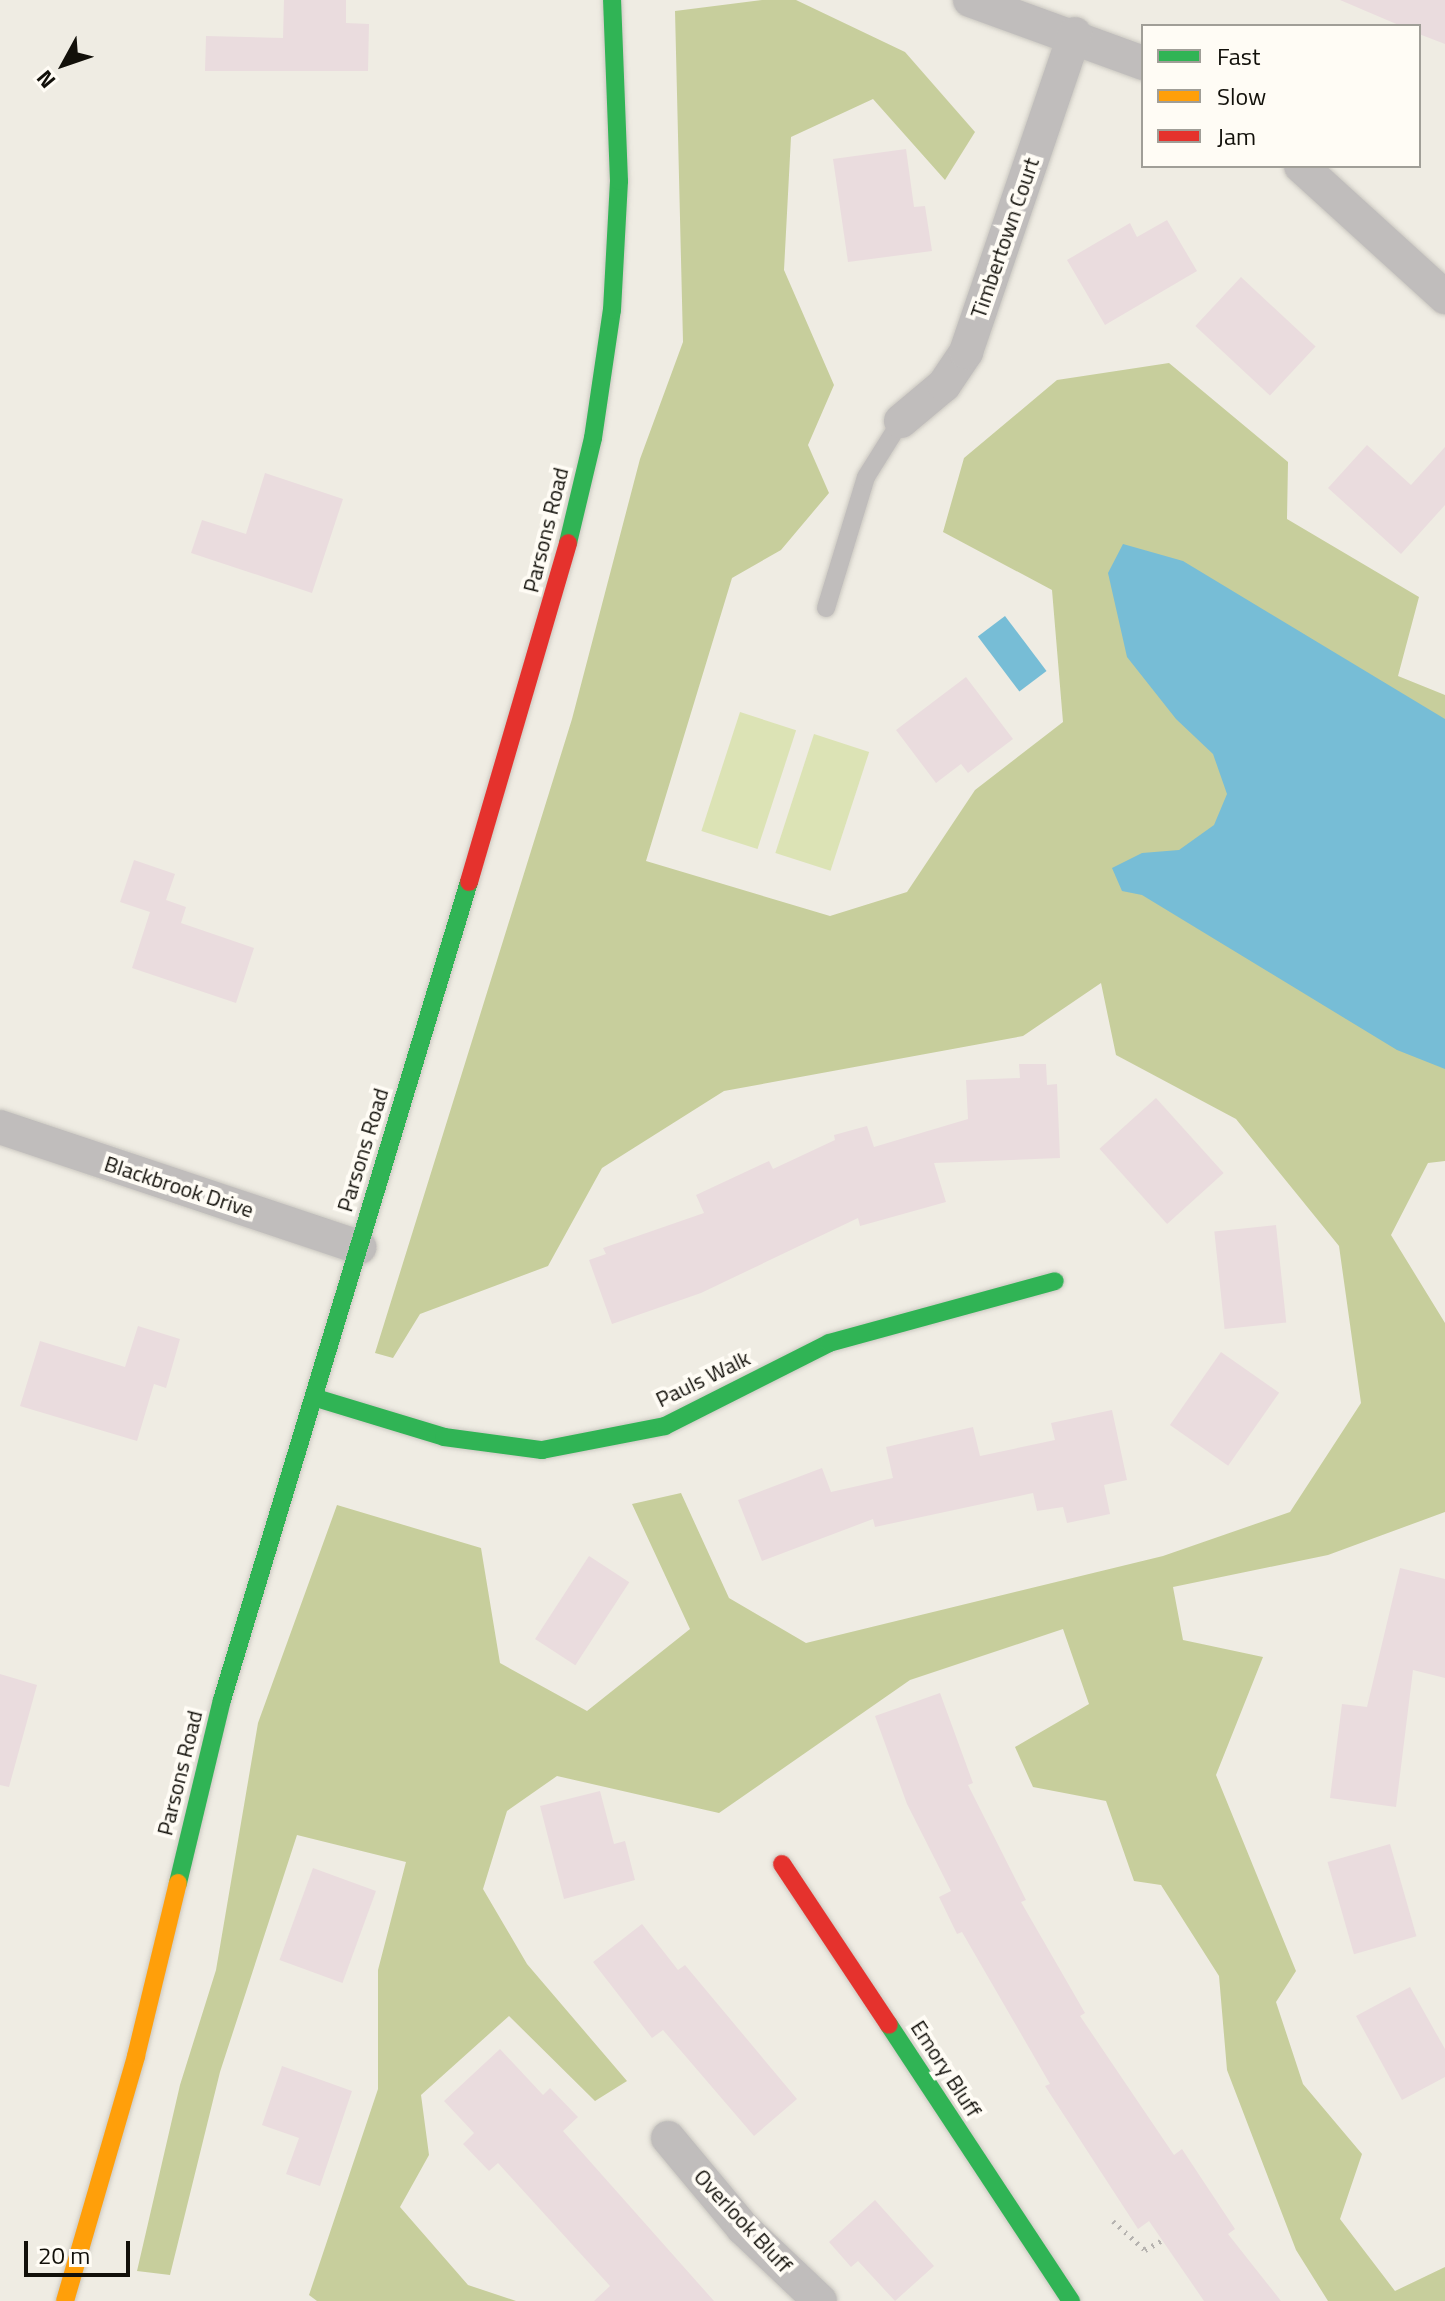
<!DOCTYPE html>
<style>
body{margin:0}
#map{position:relative;width:1445px;height:2301px;overflow:hidden;background:#efece3;font-family:"Titillium Web",sans-serif}
div>[style]{position:absolute}
.green>*{inset:0;background:#dce3b5;transform-origin:0 0}
.forest>*{inset:0;background:#c7ce9c}
.water>*{inset:0;background:#77bdd6;transform-origin:0 0}
.building>*{inset:0;background:#eadcde;transform-origin:0 0}
.path>*{height:5px;margin-top:-2.5px;transform-origin:0;background:repeating-linear-gradient(90deg,#b5b2af 0 2px,transparent 0 8px)}
.roads{filter:drop-shadow(0 0 2px #cbc8c1) drop-shadow(0 0 2px #cbc8c1)}
.lane>*{height:18px;margin:-9px;padding:0 9px;transform-origin:9px;border-radius:9px;background:#c0bdbc}
.street>*{height:34px;margin:-17px;padding:0 17px;transform-origin:17px;border-radius:17px;background:#c0bdbc}
.fast>*{height:18px;margin:-9px;padding:0 9px;transform-origin:9px;border-radius:9px;background:#30b455}
.slow>*{height:18px;margin:-9px;padding:0 9px;transform-origin:9px;border-radius:9px;background:#ff9f0a}
.jam>*{height:18px;margin:-9px;padding:0 9px;transform-origin:9px;border-radius:9px;background:#e5322d}
span{translate:-50% -50%;white-space:nowrap;text-align:center;line-height:1.15;-webkit-text-stroke:8px #fffcf5;paint-order:stroke}
.street-label{font-size:22px;color:#12100a}
.legend{position:absolute;left:1141px;top:24px;width:280px;height:144px;box-sizing:border-box;background:#fffcf5;border:2px solid #a09e97;margin:0;padding:10px 14px;list-style:none;font-size:24px;color:#12100a}
.legend li{display:flex;align-items:center;gap:16px;height:40px}
.legend b{width:40px;border:2px solid #a09e97}
.north{position:absolute;left:24px;top:24px;width:80px;height:80px;-webkit-text-stroke:6px #fffcf5;paint-order:stroke;rotate:230deg;font-size:22px;font-weight:700;line-height:32px;text-align:center;color:#12100a}
.north::after{content:'';display:block;margin:auto;width:28px;height:36px;background:#12100a;clip-path:polygon(50% 0,100% 100%,50% 72%,0 100%)}
.scale{position:absolute;left:24px;top:2241px;width:106px;height:36px;box-sizing:border-box;border:4px solid #12100a;border-top:0;padding-left:10px;font-size:24px;line-height:28px;white-space:nowrap;color:#12100a;-webkit-text-stroke:6px #fffcf5;paint-order:stroke}
</style>
<div id="map">
<div class="green">
<i style="left:740px;top:712px;width:59px;height:125px;rotate:18deg"></i>
<i style="left:814px;top:734px;width:58px;height:125px;rotate:18deg"></i>
</div>
<div class="forest">
<i style="clip-path:polygon(762px 0,796px 0,905px 52px,975px 132px,945px 180px,873px 99px,791px 137px,784px 270px,834px 385px,808px 445px,829px 493px,781px 550px,732px 578px,646px 861px,830px 916px,907px 892px,975px 790px,1063px 722px,1052px 590px,943px 532px,964px 458px,1057px 380px,1169px 363px,1288px 462px,1287px 519px,1419px 597px,1398px 676px,1445px 695px,1445px 1161px,1428px 1163px,1391px 1235px,1445px 1323px,1445px 1512px,1328px 1555px,1173px 1587px,1183px 1640px,1263px 1657px,1216px 1775px,1296px 1971px,1276px 2002px,1303px 2084px,1362px 2154px,1340px 2219px,1395px 2291px,1445px 2267px,1445px 2301px,1328px 2301px,1296px 2250px,1227px 2070px,1219px 1976px,1161px 1885px,1134px 1881px,1106px 1801px,1033px 1787px,1015px 1747px,1089px 1704px,1063px 1629px,910px 1680px,719px 1813px,557px 1776px,507px 1811px,483px 1889px,527px 1964px,627px 2081px,595px 2101px,509px 2016px,421px 2095px,429px 2155px,400px 2207px,468px 2285px,516px 2301px,317px 2301px,309px 2295px,378px 2089px,378px 1970px,406px 1862px,297px 1835px,220px 2072px,170px 2275px,137px 2271px,180px 2085px,216px 1970px,258px 1723px,337px 1505px,481px 1548px,500px 1663px,587px 1711px,690px 1629px,632px 1504px,681px 1493px,729px 1598px,806px 1643px,1163px 1556px,1290px 1512px,1361px 1403px,1339px 1246px,1236px 1119px,1116px 1055px,1101px 983px,1023px 1036px,724px 1091px,602px 1168px,548px 1266px,420px 1314px,393px 1358px,375px 1353px,572px 719px,640px 459px,683px 342px,675px 11px)"></i>
</div>
<div class="water">
<i style="clip-path:polygon(1123px 544px,1183px 561px,1445px 719px,1445px 1069px,1397px 1050px,1142px 895px,1122px 891px,1112px 868px,1142px 853px,1179px 850px,1214px 825px,1227px 794px,1213px 754px,1176px 719px,1127px 657px,1108px 573px)"></i>
<i style="left:1005px;top:616px;width:69px;height:34px;rotate:53deg"></i>
</div>
<div class="building">
<i style="clip-path:polygon(284px 0,346px 0,346px 23px,369px 24px,368px 71px,205px 71px,206px 36px,283px 38px)"></i>
<i style="clip-path:polygon(1340px 0,1445px 0,1445px 44px,1419px 34px,1419px 26px,1401px 26px)"></i>
<i style="clip-path:polygon(906px 149px,914px 207px,925px 206px,932px 251px,848px 262px,833px 159px)"></i>
<i style="clip-path:polygon(1167px 220px,1197px 271px,1105px 325px,1067px 260px,1130px 223px,1137px 237px)"></i>
<i style="left:1241px;top:277px;width:102px;height:67px;rotate:43deg"></i>
<i style="clip-path:polygon(1367px 445px,1411px 485px,1445px 447px,1445px 505px,1401px 554px,1328px 488px)"></i>
<i style="clip-path:polygon(265px 473px,343px 499px,312px 593px,191px 553px,202px 520px,246px 534px)"></i>
<i style="clip-path:polygon(966px 677px,1013px 739px,968px 773px,961px 764px,936px 783px,896px 730px)"></i>
<i style="clip-path:polygon(134px 860px,175px 874px,166px 900px,186px 907px,181px 923px,254px 948px,236px 1003px,132px 968px,150px 912px,120px 902px)"></i>
<i style="clip-path:polygon(1019px 1064px,1046px 1064px,1047px 1085px,1057px 1084px,1060px 1158px,934px 1163px,946px 1202px,860px 1226px,858px 1218px,701px 1293px,612px 1324px,589px 1260px,606px 1254px,603px 1248px,704px 1213px,696px 1195px,769px 1161px,773px 1169px,835px 1140px,834px 1135px,867px 1126px,874px 1147px,968px 1119px,966px 1080px,1020px 1078px)"></i>
<i style="left:1156px;top:1098px;width:101px;height:76px;rotate:48deg"></i>
<i style="left:1276px;top:1225px;width:98px;height:62px;rotate:84deg"></i>
<i style="clip-path:polygon(138px 1326px,180px 1339px,166px 1388px,154px 1384px,137px 1441px,20px 1406px,40px 1341px,125px 1367px)"></i>
<i style="left:1221px;top:1352px;width:71px;height:89px;rotate:35deg"></i>
<i style="clip-path:polygon(1112px 1410px,1127px 1480px,1104px 1485px,1110px 1514px,1067px 1523px,1063px 1507px,1037px 1511px,1033px 1493px,875px 1527px,873px 1519px,762px 1561px,738px 1500px,822px 1468px,831px 1492px,893px 1478px,886px 1447px,973px 1427px,980px 1456px,1055px 1440px,1051px 1423px)"></i>
<i style="left:589px;top:1556px;width:48px;height:99px;rotate:33deg"></i>
<i style="clip-path:polygon(1400px 1568px,1445px 1579px,1445px 1678px,1413px 1670px,1396px 1807px,1330px 1798px,1342px 1704px,1367px 1707px)"></i>
<i style="clip-path:polygon(0 1674px,37px 1685px,9px 1787px,0 1785px)"></i>
<i style="clip-path:polygon(940px 1693px,973px 1783px,968px 1785px,1026px 1900px,1021px 1902px,1085px 2013px,1080px 2016px,1174px 2155px,1182px 2149px,1235px 2229px,1228px 2234px,1281px 2301px,1204px 2301px,1149px 2221px,1138px 2229px,1045px 2086px,1050px 2084px,962px 1932px,957px 1934px,939px 1897px,951px 1891px,907px 1804px,875px 1716px)"></i>
<i style="clip-path:polygon(600px 1791px,614px 1844px,625px 1841px,635px 1880px,564px 1899px,540px 1806px)"></i>
<i style="left:1390px;top:1844px;width:96px;height:65px;rotate:74deg"></i>
<i style="left:313px;top:1868px;width:67px;height:98px;rotate:20deg"></i>
<i style="clip-path:polygon(642px 1924px,678px 1970px,685px 1965px,797px 2099px,754px 2136px,663px 2030px,652px 2038px,593px 1962px)"></i>
<i style="clip-path:polygon(1410px 1987px,1445px 2049px,1445px 2077px,1402px 2100px,1356px 2016px)"></i>
<i style="clip-path:polygon(500px 2049px,543px 2095px,550px 2088px,578px 2117px,563px 2131px,714px 2301px,594px 2301px,610px 2286px,498px 2163px,489px 2171px,463px 2144px,474px 2133px,444px 2101px)"></i>
<i style="clip-path:polygon(282px 2066px,352px 2091px,320px 2186px,286px 2174px,299px 2138px,262px 2125px)"></i>
<i style="clip-path:polygon(875px 2200px,934px 2266px,895px 2301px,858px 2261px,851px 2267px,829px 2242px)"></i>
</div>
<div class="path">
<i style="left:1113px;top:2221px;width:43px;rotate:42.2deg"></i>
<i style="left:1145px;top:2250px;width:20px;rotate:-30deg"></i>
</div>
<div class="roads">
<div class="lane">
<i style="left:826px;top:608px;width:137px;rotate:-73deg"></i>
<i style="left:866px;top:477px;width:66px;rotate:-58deg"></i>
</div>
<div class="street">
<i style="left:970px;top:0;width:184px;rotate:20deg"></i>
<i style="left:1301px;top:166px;width:195px;rotate:42.3deg"></i>
<i style="left:901px;top:421px;width:56px;rotate:-39.9deg"></i>
<i style="left:944px;top:385px;width:40px;rotate:-56deg"></i>
<i style="left:966px;top:352px;width:336px;rotate:-71.1deg"></i>
<i style="left:0;top:1127px;width:379px;rotate:18.5deg"></i>
<i style="left:668px;top:2138px;width:117px;rotate:50.2deg"></i>
<i style="left:743px;top:2228px;width:106px;rotate:43.5deg"></i>
</div>
<div class="fast">
<i style="left:568px;top:543px;width:108px;rotate:-76.6deg"></i>
<i style="left:593px;top:438px;width:129px;rotate:-81.6deg"></i>
<i style="left:612px;top:310px;width:129px;rotate:-86.9deg"></i>
<i style="left:619px;top:181px;width:181px;rotate:-92.2deg"></i>
<i style="left:316px;top:1398px;width:134px;rotate:16.9deg"></i>
<i style="left:444px;top:1437px;width:99px;rotate:7.6deg"></i>
<i style="left:542px;top:1450px;width:125px;rotate:-11deg"></i>
<i style="left:665px;top:1426px;width:184px;rotate:-26.8deg"></i>
<i style="left:829px;top:1343px;width:234px;rotate:-15.3deg"></i>
<i style="left:178px;top:1883px;width:188px;rotate:-76.5deg"></i>
<i style="left:222px;top:1700px;width:854px;rotate:-73.2deg"></i>
<i style="left:889px;top:2025px;width:331px;rotate:56.6deg"></i>
</div>
<div class="slow">
<i style="left:65px;top:2301px;width:255px;rotate:-73.8deg"></i>
<i style="left:136px;top:2056px;width:178px;rotate:-76.4deg"></i>
</div>
<div class="jam">
<i style="left:469px;top:882px;width:353px;rotate:-73.7deg"></i>
<i style="left:782px;top:1864px;width:193px;rotate:56.4deg"></i>
</div>
</div>
<div class="street-label">
<span style="left:1005px;top:238px;rotate:-71deg">Timbertown Court</span>
<span style="left:546px;top:530px;rotate:-76deg">Parsons Road</span>
<span style="left:363px;top:1150px;rotate:-73deg">Parsons Road</span>
<span style="left:179px;top:1187px;rotate:18deg">Blackbrook Drive</span>
<span style="left:703px;top:1379px;rotate:-26deg">Pauls Walk</span>
<span style="left:180px;top:1773px;rotate:-76deg">Parsons Road</span>
<span style="left:946px;top:2069px;rotate:57deg">Emory Bluff</span>
<span style="left:743px;top:2221px;rotate:47deg">Overlook Bluff</span>
</div>
<ul class="legend">
<li><b style="height:10px;background:#30b455"></b>Fast</li>
<li><b style="height:10px;background:#ff9f0a"></b>Slow</li>
<li><b style="height:10px;background:#e5322d"></b>Jam</li>
</ul>
<div class="north">N</div>
<div class="scale">20 m</div>
</div>
